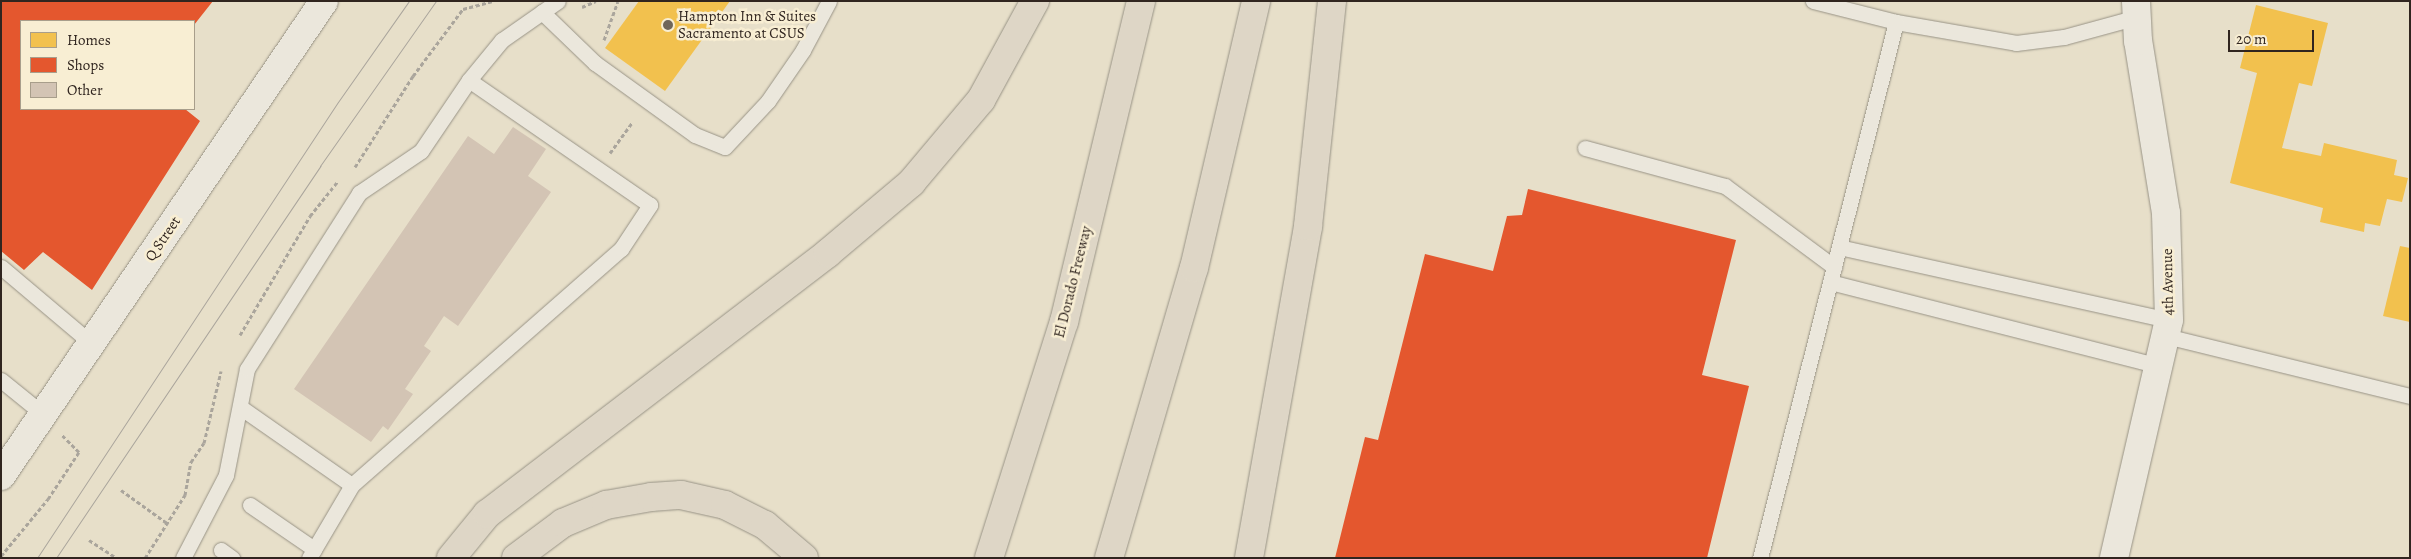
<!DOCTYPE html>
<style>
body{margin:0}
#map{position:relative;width:2411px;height:559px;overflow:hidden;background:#e7dfc9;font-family:Alegreya,serif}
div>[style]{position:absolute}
.homes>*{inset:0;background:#f2c14e}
.shops>*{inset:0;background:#e4572e}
.building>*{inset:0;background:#d3c4b4}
.path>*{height:3px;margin-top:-1.5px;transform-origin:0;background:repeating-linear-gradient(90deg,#aaa59c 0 4px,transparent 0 6.5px)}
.roads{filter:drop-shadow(0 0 1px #989386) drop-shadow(0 0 1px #989386)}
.service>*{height:15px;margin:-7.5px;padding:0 7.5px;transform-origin:7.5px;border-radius:7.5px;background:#ebe7dc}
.minor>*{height:28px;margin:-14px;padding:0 14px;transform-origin:14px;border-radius:14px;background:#ebe7dc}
.motorway>*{height:28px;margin:-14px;padding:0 14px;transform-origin:14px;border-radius:14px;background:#ded6c6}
.tram>*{height:1px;margin:-0.5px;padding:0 0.5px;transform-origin:0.5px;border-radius:0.5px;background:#aaa59c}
.dots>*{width:14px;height:14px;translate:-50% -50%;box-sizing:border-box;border:2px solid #f8eed3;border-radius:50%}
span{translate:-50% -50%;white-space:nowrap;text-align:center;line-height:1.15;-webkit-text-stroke:5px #f8eed3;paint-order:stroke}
.poi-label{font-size:15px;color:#30251f}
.left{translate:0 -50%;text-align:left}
.street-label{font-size:15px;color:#30251f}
.frame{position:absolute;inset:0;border:2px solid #30251f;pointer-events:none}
.legend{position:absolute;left:20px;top:20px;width:175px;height:90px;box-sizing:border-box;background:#f8eed3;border:1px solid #a89e8b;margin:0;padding:6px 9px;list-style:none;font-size:15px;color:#30251f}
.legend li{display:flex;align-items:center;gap:10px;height:25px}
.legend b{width:25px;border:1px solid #a89e8b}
.scale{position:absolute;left:2228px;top:30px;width:86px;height:22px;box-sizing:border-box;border:2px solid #30251f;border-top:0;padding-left:6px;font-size:15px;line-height:18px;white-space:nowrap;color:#30251f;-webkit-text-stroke:4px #f8eed3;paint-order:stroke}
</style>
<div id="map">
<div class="homes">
<i style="clip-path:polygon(639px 1px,730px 1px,665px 91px,605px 48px)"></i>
<i style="clip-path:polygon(2256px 5px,2328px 23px,2312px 86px,2299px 83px,2282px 148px,2321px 156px,2324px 143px,2397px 160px,2394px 175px,2408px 178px,2402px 202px,2387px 199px,2380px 226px,2365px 223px,2364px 232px,2320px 222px,2323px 208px,2230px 183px,2257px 73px,2240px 68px)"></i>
<i style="clip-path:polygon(2400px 246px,2410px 248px,2410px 322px,2383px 316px)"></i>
</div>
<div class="shops">
<i style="clip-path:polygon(1px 1px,213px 1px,194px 25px,194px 21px,21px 21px,21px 109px,185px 109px,200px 121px,92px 290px,43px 252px,24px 270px,1px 251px)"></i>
<i style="clip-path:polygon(1528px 189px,1736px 240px,1702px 375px,1749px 386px,1707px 558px,1335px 558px,1365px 437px,1378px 440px,1425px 254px,1493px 271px,1507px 216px,1522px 215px)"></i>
</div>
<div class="building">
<i style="clip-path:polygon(513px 127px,546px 149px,528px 176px,551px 192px,458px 326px,444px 316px,424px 346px,431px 351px,405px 389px,413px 394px,388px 430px,383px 426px,371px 442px,294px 389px,468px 136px,494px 154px)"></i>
</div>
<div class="path">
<i style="left:582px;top:7px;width:15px;rotate:-23deg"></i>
<i style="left:604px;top:40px;width:41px;rotate:-70.3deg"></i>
<i style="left:610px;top:153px;width:37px;rotate:-54deg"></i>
<i style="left:355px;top:167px;width:108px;rotate:-57.5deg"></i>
<i style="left:413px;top:76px;width:84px;rotate:-53.3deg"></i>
<i style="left:463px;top:9px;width:30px;rotate:-15deg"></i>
<i style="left:240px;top:335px;width:138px;rotate:-59.5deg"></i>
<i style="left:310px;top:216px;width:45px;rotate:-51.3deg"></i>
<i style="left:121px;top:490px;width:57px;rotate:35.7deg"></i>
<i style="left:89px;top:540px;width:33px;rotate:33deg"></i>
<i style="left:1px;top:556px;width:74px;rotate:-50.5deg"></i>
<i style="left:48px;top:499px;width:56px;rotate:-56.6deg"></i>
<i style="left:79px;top:452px;width:24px;rotate:-135deg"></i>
<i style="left:145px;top:558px;width:75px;rotate:-57.6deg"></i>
<i style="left:185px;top:495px;width:34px;rotate:-80deg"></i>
<i style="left:191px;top:462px;width:23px;rotate:-56deg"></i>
<i style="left:204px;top:443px;width:74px;rotate:-76.7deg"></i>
</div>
<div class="roads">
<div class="service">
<i style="left:1813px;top:1px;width:86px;rotate:14.2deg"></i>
<i style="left:1896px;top:22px;width:122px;rotate:9.9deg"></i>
<i style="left:2016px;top:43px;width:48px;rotate:-7.1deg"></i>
<i style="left:2064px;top:37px;width:76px;rotate:-15.3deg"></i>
<i style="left:542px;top:12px;width:74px;rotate:43.9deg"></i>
<i style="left:595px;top:63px;width:123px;rotate:35.8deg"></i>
<i style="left:695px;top:135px;width:32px;rotate:22deg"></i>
<i style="left:725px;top:147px;width:63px;rotate:-46.9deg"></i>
<i style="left:768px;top:101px;width:62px;rotate:-55.5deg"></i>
<i style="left:803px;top:50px;width:55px;rotate:-62deg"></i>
<i style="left:1585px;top:148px;width:145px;rotate:15.2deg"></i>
<i style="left:1725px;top:186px;width:136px;rotate:36.6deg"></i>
<i style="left:1839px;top:247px;width:338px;rotate:12.5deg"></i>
<i style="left:1px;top:267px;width:119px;rotate:40.2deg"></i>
<i style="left:1830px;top:282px;width:340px;rotate:14.3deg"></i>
<i style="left:2166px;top:336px;width:251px;rotate:13.8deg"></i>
<i style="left:1px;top:380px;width:55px;rotate:39.1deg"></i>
<i style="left:240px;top:407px;width:136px;rotate:34.9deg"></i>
<i style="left:250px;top:505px;width:78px;rotate:34.5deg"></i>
<i style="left:221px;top:550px;width:14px;rotate:36deg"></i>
<i style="left:183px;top:558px;width:93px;rotate:-62.6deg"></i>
<i style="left:226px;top:475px;width:108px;rotate:-78.8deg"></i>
<i style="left:247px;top:369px;width:209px;rotate:-57.5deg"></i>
<i style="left:359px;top:193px;width:75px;rotate:-34.1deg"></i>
<i style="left:421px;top:151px;width:86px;rotate:-55.9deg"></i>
<i style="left:469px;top:80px;width:52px;rotate:-50.5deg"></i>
<i style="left:502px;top:40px;width:68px;rotate:-34.9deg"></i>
<i style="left:309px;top:558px;width:85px;rotate:-59.5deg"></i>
<i style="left:352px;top:485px;width:358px;rotate:-41.3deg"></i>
<i style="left:621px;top:249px;width:53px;rotate:-56.6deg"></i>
<i style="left:650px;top:205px;width:220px;rotate:-145.4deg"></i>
<i style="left:1760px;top:558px;width:553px;rotate:-75.76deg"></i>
</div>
<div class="minor">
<i style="left:1px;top:476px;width:574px;rotate:-55.78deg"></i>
<i style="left:2114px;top:558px;width:244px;rotate:-77deg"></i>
<i style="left:2169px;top:320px;width:107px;rotate:-91.6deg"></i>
<i style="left:2166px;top:213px;width:174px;rotate:-99.2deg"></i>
<i style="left:2138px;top:41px;width:40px;rotate:-92.9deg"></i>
</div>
<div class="motorway">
<i style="left:451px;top:558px;width:57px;rotate:-50.7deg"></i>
<i style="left:487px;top:514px;width:429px;rotate:-37.4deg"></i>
<i style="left:828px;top:253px;width:109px;rotate:-40.1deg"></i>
<i style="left:911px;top:183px;width:109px;rotate:-49.9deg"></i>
<i style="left:981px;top:100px;width:113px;rotate:-61.4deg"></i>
<i style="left:516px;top:558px;width:59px;rotate:-36.7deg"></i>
<i style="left:563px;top:523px;width:47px;rotate:-22.7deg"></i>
<i style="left:606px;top:505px;width:46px;rotate:-10.1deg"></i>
<i style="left:651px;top:497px;width:30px;rotate:-4deg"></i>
<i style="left:681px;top:495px;width:45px;rotate:12.8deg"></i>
<i style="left:725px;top:505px;width:45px;rotate:26.6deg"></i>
<i style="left:765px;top:525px;width:51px;rotate:40.2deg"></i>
<i style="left:989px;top:558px;width:248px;rotate:-72.4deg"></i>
<i style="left:1064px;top:322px;width:330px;rotate:-76.5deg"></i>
<i style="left:1109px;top:558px;width:302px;rotate:-73.7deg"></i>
<i style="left:1194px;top:268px;width:274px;rotate:-76.9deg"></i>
<i style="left:1249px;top:558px;width:337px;rotate:-79.9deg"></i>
<i style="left:1308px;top:226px;width:226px;rotate:-83.9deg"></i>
</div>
</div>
<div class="tram">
<i style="left:37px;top:558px;width:546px;rotate:-56.57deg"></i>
<i style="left:338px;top:102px;width:123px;rotate:-54.9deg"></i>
<i style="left:56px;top:558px;width:473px;rotate:-56deg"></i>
<i style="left:320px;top:166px;width:202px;rotate:-54.9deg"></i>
</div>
<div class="dots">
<i style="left:668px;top:25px;background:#70665a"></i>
</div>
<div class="poi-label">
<span class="left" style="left:678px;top:25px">Hampton Inn &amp; Suites<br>Sacramento at CSUS</span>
</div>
<div class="street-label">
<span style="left:163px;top:239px;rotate:-56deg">Q Street</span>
<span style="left:1073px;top:282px;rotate:-76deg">El Dorado Freeway</span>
<span style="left:2168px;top:282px;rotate:-91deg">4th Avenue</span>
</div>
<div class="frame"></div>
<ul class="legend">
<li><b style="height:14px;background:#f2c14e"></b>Homes</li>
<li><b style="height:14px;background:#e4572e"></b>Shops</li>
<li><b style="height:14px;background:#d3c4b4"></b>Other</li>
</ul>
<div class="scale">20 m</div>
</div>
